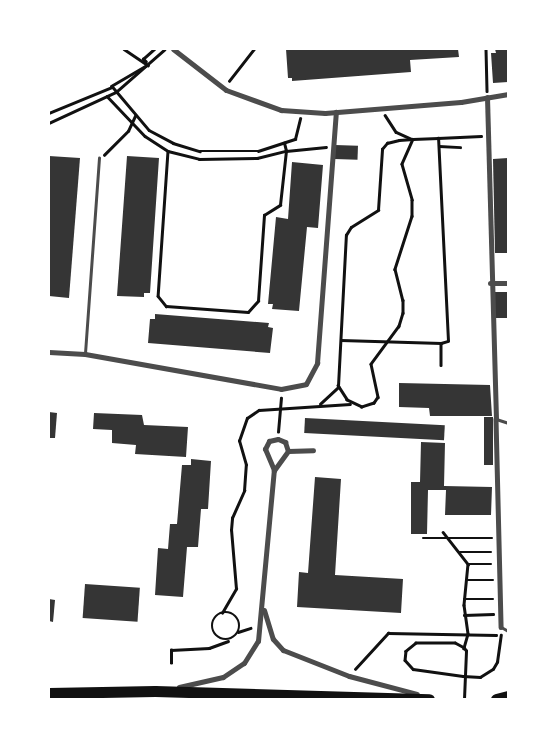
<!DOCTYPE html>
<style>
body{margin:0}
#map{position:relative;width:557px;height:748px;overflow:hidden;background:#fff;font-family:Signika,sans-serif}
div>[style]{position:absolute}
.building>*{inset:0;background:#353535;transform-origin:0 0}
.path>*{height:2.5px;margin:-1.25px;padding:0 1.25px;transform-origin:1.25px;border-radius:1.25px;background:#111}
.path>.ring{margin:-1.25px;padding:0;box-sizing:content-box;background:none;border:2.5px solid #111;border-radius:50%}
.service>*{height:3px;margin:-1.5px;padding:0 1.5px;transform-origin:1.5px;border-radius:1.5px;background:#4c4c4c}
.pedestrian>*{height:4.5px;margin:-2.25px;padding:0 2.25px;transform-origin:2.25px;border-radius:2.25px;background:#4c4c4c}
.minor>*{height:5px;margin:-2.5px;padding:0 2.5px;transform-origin:2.5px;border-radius:2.5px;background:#4c4c4c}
.primary>*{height:11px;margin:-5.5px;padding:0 5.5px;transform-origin:5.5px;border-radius:5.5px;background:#111}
span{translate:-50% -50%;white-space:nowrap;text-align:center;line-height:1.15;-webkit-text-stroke:4px #fff;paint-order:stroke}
.frame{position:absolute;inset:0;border:50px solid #fff;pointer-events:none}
</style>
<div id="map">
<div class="building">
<i style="clip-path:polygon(286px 49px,458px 49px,459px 57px,410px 60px,411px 72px,292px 81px,292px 78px,288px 78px)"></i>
<i style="clip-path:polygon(495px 49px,508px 49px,508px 82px,493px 83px,491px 53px,496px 53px)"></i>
<i style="left:335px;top:145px;width:23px;height:14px;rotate:2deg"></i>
<i style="clip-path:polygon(49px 156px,80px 158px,69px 298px,49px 296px)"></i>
<i style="clip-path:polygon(127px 156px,159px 158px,150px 293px,144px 293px,144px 297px,117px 296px)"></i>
<i style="clip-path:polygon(508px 158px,508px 253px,495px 253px,493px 159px)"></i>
<i style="clip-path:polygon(292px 162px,323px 165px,318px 228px,307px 227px,299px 311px,272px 309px,273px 304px,268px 304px,276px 217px,288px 219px)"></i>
<i style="left:495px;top:292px;width:13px;height:26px"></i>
<i style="clip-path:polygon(155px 314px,269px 323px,268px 327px,273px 328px,270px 353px,148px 343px,150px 319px,155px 319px)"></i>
<i style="clip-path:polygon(399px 383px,490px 385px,492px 416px,430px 416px,429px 408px,399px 407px)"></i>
<i style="clip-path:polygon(49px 412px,57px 413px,55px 438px,49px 438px)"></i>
<i style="clip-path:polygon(94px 413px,142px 415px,144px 425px,188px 427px,186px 457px,135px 454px,136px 445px,112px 443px,112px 430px,93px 429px)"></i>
<i style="left:484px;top:417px;width:9px;height:48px"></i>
<i style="left:305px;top:418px;width:140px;height:15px;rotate:3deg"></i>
<i style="clip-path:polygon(421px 442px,445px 443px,444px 486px,492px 487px,491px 515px,445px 515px,446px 490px,428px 490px,427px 534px,411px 534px,411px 482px,420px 482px)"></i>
<i style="clip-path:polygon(191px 459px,211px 461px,208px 509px,201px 509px,198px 547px,187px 547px,183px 597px,155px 595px,158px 548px,168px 549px,170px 524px,177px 524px,182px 465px,191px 465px)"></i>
<i style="clip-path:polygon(315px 477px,341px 479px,335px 575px,403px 579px,401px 613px,297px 607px,299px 572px,308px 573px)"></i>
<i style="left:85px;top:584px;width:55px;height:34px;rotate:4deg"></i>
<i style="clip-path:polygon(49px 599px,55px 600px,53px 622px,49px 621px)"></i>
</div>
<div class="path">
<i style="left:124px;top:49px;width:29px;rotate:34deg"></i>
<i style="left:486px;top:49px;width:42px;rotate:88.6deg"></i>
<i style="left:146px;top:62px;width:4px;rotate:-135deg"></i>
<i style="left:143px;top:59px;width:15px;rotate:-42deg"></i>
<i style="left:148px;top:65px;width:42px;rotate:149.7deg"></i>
<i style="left:112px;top:86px;width:57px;rotate:49.9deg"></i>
<i style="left:149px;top:130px;width:27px;rotate:28deg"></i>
<i style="left:173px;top:143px;width:28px;rotate:17deg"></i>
<i style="left:200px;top:151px;width:58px"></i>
<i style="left:258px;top:151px;width:39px;rotate:-18deg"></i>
<i style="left:295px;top:139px;width:21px;rotate:-76deg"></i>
<i style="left:229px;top:81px;width:41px;rotate:-52deg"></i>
<i style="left:107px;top:96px;width:55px;rotate:46.5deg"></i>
<i style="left:145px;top:136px;width:27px;rotate:33deg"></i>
<i style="left:168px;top:151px;width:32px;rotate:14deg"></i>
<i style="left:199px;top:159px;width:58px;rotate:-1deg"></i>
<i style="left:257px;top:158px;width:30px;rotate:-14deg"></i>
<i style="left:286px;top:151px;width:40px;rotate:-5.7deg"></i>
<i style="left:49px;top:113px;width:68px;rotate:-22.4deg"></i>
<i style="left:385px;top:115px;width:20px;rotate:57deg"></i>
<i style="left:396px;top:132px;width:17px;rotate:24deg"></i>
<i style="left:49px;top:123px;width:74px;rotate:-24.8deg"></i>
<i style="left:116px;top:92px;width:64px;rotate:-41.2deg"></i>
<i style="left:413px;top:139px;width:27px;rotate:114deg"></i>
<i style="left:402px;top:164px;width:37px;rotate:74deg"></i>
<i style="left:412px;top:200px;width:16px;rotate:90deg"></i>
<i style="left:412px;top:216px;width:56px;rotate:107.8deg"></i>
<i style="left:395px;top:269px;width:32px;rotate:76deg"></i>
<i style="left:403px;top:300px;width:13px;rotate:90deg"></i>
<i style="left:403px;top:313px;width:14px;rotate:107deg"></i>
<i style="left:399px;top:326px;width:47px;rotate:126.4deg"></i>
<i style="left:371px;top:364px;width:34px;rotate:78deg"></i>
<i style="left:378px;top:397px;width:7px;rotate:124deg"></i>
<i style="left:374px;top:403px;width:13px;rotate:162deg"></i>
<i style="left:362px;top:407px;width:17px;rotate:-155deg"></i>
<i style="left:347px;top:400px;width:17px;rotate:-123deg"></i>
<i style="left:338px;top:386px;width:151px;rotate:-87deg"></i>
<i style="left:346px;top:235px;width:9px;rotate:-58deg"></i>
<i style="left:351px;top:227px;width:32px;rotate:-32deg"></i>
<i style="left:378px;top:210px;width:61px;rotate:-86.2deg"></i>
<i style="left:382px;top:149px;width:8px;rotate:-50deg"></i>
<i style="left:387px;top:143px;width:12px;rotate:-14deg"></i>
<i style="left:399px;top:140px;width:14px;rotate:-4deg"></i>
<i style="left:413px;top:139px;width:25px;rotate:-2deg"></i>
<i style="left:438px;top:138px;width:43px;rotate:-2.7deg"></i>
<i style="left:439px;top:146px;width:21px;rotate:3deg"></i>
<i style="left:168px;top:151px;width:145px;rotate:93.9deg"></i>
<i style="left:158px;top:296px;width:13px;rotate:51deg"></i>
<i style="left:166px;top:306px;width:82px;rotate:4.2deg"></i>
<i style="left:248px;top:312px;width:15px;rotate:-48deg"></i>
<i style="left:258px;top:301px;width:86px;rotate:-86deg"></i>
<i style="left:264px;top:215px;width:19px;rotate:-32deg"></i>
<i style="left:280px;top:205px;width:54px;rotate:-83.7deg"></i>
<i style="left:286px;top:151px;width:8px;rotate:-104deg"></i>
<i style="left:104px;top:155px;width:34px;rotate:-45deg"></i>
<i style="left:128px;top:131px;width:17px;rotate:-65deg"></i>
<i style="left:341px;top:340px;width:100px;rotate:1.7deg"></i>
<i style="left:441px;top:343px;width:7px;rotate:-16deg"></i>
<i style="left:448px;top:341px;width:203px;rotate:-92.8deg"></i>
<i style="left:441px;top:343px;width:22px;rotate:90deg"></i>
<i style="left:320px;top:404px;width:25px;rotate:-43deg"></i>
<i style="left:278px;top:432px;width:34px;rotate:-85deg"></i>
<i style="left:443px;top:532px;width:41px;rotate:52deg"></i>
<i style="left:468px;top:564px;width:41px;rotate:95.6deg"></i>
<i style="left:464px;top:605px;width:29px;rotate:82deg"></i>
<i style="left:468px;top:634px;width:15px;rotate:106deg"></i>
<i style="left:423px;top:538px;width:69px"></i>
<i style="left:460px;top:552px;width:31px"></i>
<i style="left:468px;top:564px;width:23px"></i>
<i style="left:467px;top:580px;width:26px"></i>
<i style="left:464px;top:599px;width:29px"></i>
<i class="ring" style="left:212px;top:612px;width:25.5px;height:25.5px"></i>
<i style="left:222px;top:613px;width:28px;rotate:-60deg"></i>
<i style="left:236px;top:589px;width:59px;rotate:-94.8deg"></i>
<i style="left:231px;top:530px;width:12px;rotate:-85deg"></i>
<i style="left:232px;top:518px;width:30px;rotate:-66deg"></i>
<i style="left:244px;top:491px;width:26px;rotate:-86deg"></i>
<i style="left:246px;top:465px;width:25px;rotate:-106deg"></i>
<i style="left:239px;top:441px;width:24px;rotate:-71deg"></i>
<i style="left:247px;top:418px;width:14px;rotate:-34deg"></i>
<i style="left:259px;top:410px;width:91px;rotate:-3.8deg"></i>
<i style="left:464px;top:615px;width:29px;rotate:-2deg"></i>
<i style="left:238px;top:632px;width:13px;rotate:-18deg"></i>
<i style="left:171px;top:663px;width:13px;rotate:-90deg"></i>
<i style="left:171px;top:650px;width:38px;rotate:-3deg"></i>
<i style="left:209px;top:648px;width:20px;rotate:-20deg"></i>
<i style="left:355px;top:669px;width:49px;rotate:-47.5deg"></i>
<i style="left:388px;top:633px;width:108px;rotate:1.1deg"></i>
<i style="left:464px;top:699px;width:48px;rotate:-87.6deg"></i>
<i style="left:466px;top:651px;width:4px;rotate:-124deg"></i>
<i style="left:464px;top:648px;width:10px;rotate:-151deg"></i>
<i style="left:455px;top:643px;width:39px;rotate:180deg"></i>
<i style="left:416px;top:643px;width:13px;rotate:141deg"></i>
<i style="left:406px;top:651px;width:9px;rotate:96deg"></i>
<i style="left:405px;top:660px;width:12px;rotate:48deg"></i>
<i style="left:413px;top:669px;width:50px;rotate:8deg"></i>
<i style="left:463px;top:676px;width:17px;rotate:3deg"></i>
<i style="left:480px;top:677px;width:15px;rotate:-32deg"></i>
<i style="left:493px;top:669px;width:8px;rotate:-60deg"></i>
<i style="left:497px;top:662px;width:27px;rotate:-82deg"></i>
</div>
<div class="service">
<i style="left:85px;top:353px;width:196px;rotate:-85.9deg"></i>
<i style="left:496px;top:419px;width:13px;rotate:18deg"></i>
<i style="left:501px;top:627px;width:8px;rotate:30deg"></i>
</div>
<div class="pedestrian">
<i style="left:496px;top:419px;width:208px;rotate:88.6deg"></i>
</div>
<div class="minor">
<i style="left:173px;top:49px;width:67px;rotate:37.7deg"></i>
<i style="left:226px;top:90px;width:59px;rotate:20deg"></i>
<i style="left:281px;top:110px;width:44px;rotate:3.9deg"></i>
<i style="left:325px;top:113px;width:136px;rotate:-4.6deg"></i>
<i style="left:461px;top:102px;width:48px;rotate:-9.7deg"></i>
<i style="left:487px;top:97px;width:322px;rotate:88.4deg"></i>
<i style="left:490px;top:283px;width:18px"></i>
<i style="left:49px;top:352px;width:36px;rotate:3deg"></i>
<i style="left:85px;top:354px;width:199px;rotate:10.1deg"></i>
<i style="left:281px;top:389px;width:25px;rotate:-11deg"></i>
<i style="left:306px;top:384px;width:24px;rotate:-62deg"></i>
<i style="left:317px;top:363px;width:252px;rotate:-85.7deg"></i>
<i style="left:288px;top:451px;width:25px;rotate:-2deg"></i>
<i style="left:264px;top:610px;width:30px;rotate:73deg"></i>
<i style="left:273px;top:639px;width:15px;rotate:48deg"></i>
<i style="left:283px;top:650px;width:71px;rotate:21.5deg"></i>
<i style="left:349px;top:676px;width:70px;rotate:14.8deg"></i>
<i style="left:179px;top:687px;width:45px;rotate:-12.8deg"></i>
<i style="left:223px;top:677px;width:25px;rotate:-34deg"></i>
<i style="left:244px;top:663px;width:26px;rotate:-58deg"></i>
<i style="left:258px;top:641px;width:172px;rotate:-84.7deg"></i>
<i style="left:274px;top:470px;width:23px;rotate:-113deg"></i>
<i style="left:265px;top:449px;width:9px;rotate:-63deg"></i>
<i style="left:269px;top:441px;width:9px;rotate:-13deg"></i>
<i style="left:278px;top:439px;width:8px;rotate:23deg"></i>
<i style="left:285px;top:442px;width:9px;rotate:72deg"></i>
<i style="left:288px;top:451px;width:24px;rotate:126deg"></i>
</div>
<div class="primary">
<i style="left:49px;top:693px;width:106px;rotate:-1.1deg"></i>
<i style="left:155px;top:691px;width:274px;rotate:1.7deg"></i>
<i style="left:496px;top:699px;width:12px;rotate:-14deg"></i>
</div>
<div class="frame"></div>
</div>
